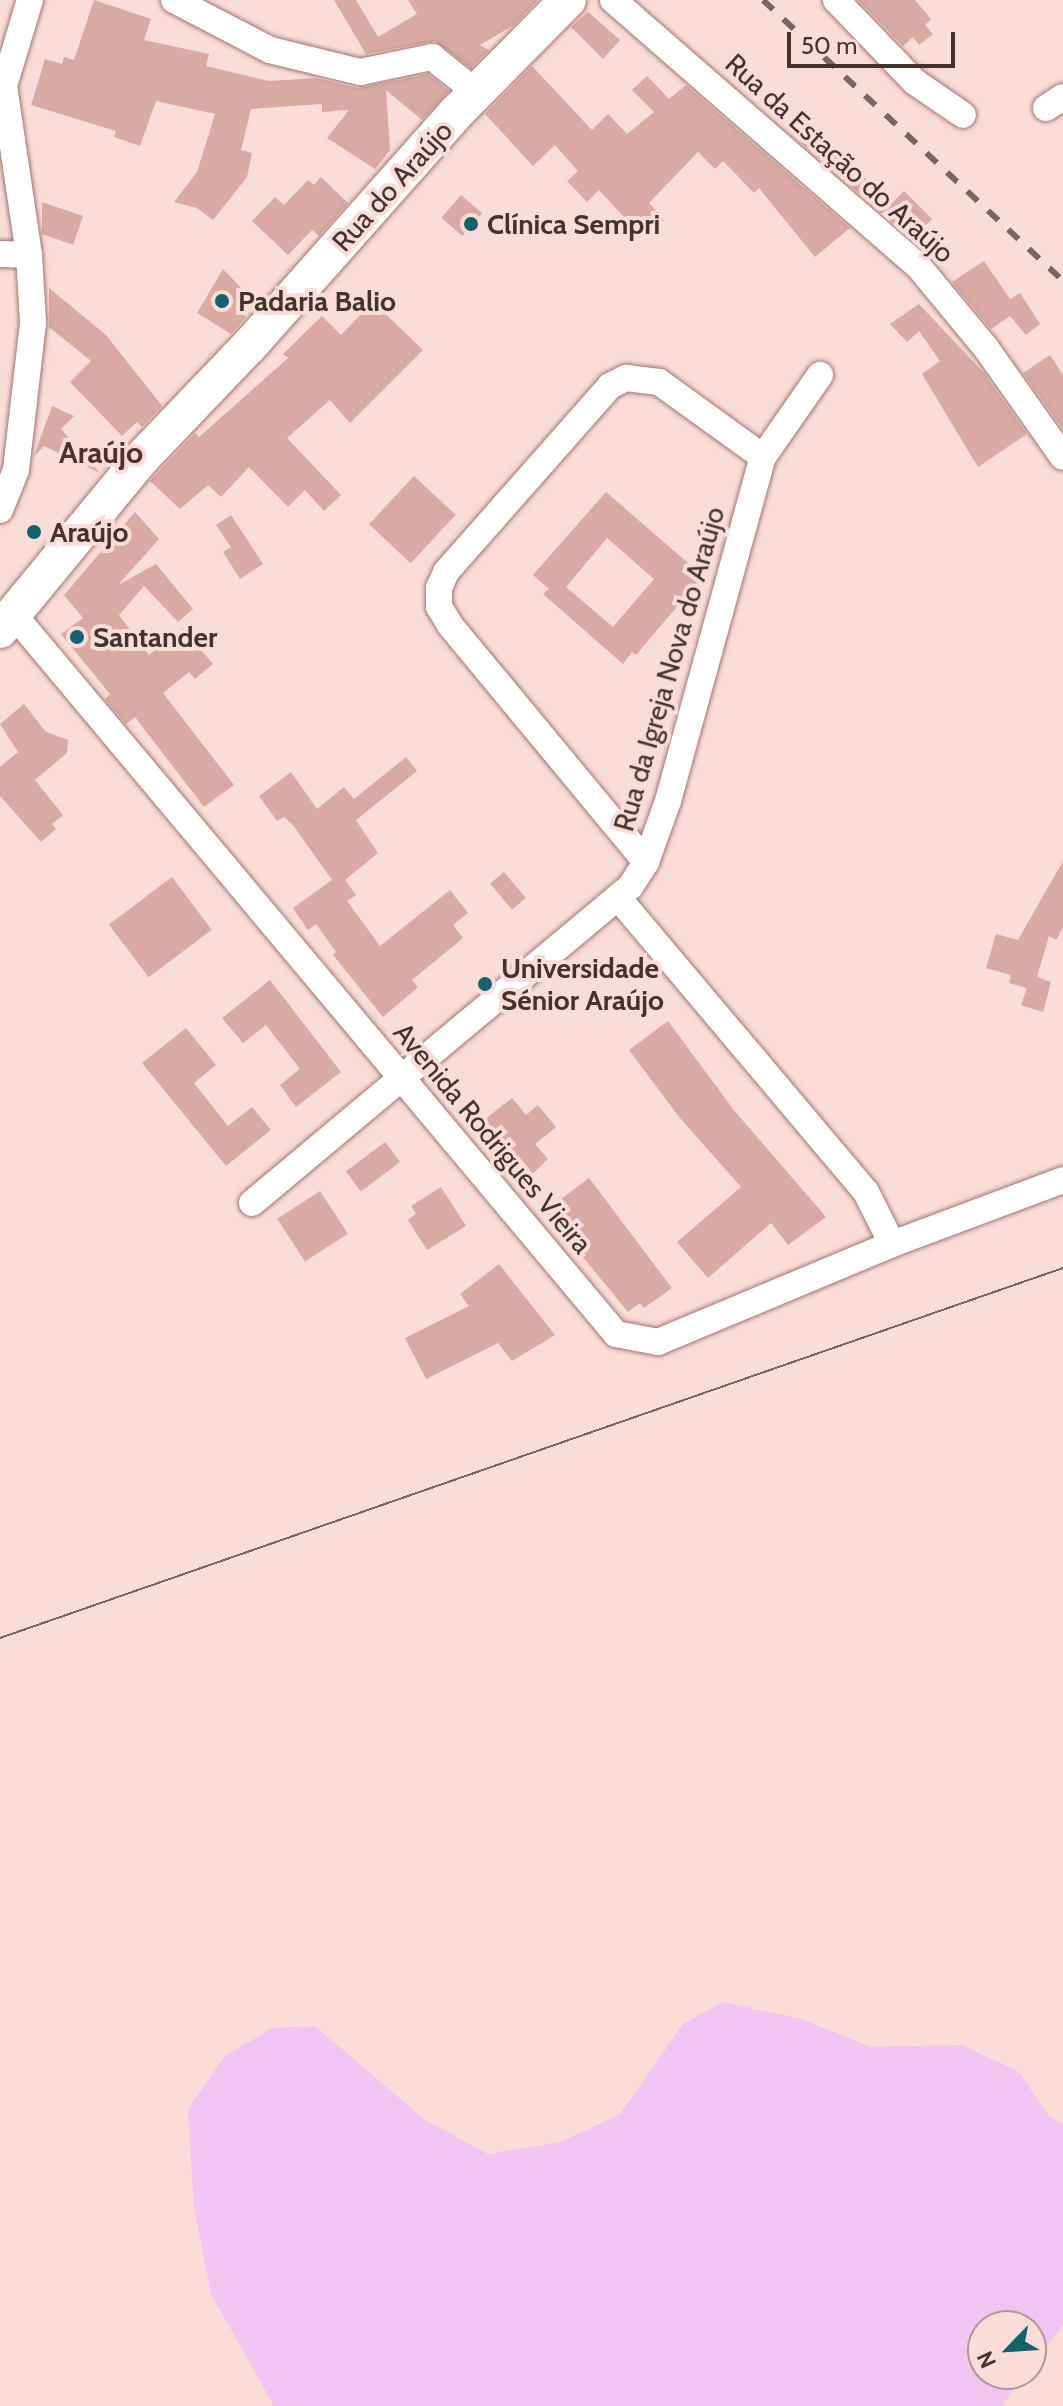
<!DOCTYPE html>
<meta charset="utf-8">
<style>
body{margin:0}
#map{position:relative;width:1063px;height:2406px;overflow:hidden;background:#fadcd8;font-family:Cabin,sans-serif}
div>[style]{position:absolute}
.green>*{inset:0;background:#f2c4f1}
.building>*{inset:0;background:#d9a9a3;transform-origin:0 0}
.roads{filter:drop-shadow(0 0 2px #a1746f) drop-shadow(0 0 2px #a1746f)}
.street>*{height:26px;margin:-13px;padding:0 13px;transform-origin:13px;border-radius:13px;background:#fff}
.secondary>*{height:36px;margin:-18px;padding:0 18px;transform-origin:18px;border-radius:18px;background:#fff}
.tram>*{height:2px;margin:-1px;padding:0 1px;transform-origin:1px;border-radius:1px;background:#7b6561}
.rail>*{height:6px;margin-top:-3px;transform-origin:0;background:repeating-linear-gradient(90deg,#7b6561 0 14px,transparent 0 28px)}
.dots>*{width:22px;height:22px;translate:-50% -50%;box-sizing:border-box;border:4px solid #fadcd8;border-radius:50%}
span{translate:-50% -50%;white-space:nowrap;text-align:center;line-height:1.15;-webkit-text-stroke:8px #fadcd8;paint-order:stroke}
.street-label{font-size:28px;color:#45322f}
.poi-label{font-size:28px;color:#45322f;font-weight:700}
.left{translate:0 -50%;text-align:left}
.neighbourhood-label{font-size:30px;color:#532d29;font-weight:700}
.north{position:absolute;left:967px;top:2310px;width:80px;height:80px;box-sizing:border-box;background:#fadcd8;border:2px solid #b29894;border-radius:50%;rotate:245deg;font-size:22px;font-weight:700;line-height:32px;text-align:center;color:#45322f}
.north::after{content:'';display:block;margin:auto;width:28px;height:36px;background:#15626c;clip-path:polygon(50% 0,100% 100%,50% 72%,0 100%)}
.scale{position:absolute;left:787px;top:32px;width:168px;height:36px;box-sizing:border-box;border:4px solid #45322f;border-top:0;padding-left:10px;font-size:24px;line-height:28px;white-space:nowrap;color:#45322f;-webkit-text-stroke:6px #fadcd8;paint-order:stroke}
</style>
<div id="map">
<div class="green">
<i style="clip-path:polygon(722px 2002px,801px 2019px,871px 2047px,962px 2045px,1019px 2072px,1048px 2115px,1063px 2124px,1063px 2325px,1031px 2365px,1031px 2326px,983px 2326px,983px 2374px,1024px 2374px,1002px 2406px,274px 2406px,211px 2294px,194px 2207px,188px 2109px,224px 2057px,272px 2028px,315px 2026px,425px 2120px,488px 2154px,561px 2142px,620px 2114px,683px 2024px)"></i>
</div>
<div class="building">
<i style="clip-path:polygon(94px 0,151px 19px,144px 40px,209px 54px,206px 66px,269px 81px,316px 78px,357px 88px,428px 74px,449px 91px,422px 120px,386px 90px,390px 150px,375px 169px,327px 138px,349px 110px,322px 112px,322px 104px,251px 109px,241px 150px,252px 153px,247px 177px,213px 220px,197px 208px,174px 202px,197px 172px,215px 114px,156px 101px,140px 146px,114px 137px,116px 131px,31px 105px,45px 59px,62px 64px,64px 57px,74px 60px)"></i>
<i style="clip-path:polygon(334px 0,356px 0,378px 37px,417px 14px,408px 0,538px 0,514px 25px,480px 45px,489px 50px,471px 68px,435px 41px,366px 54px)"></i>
<i style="clip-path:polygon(858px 0,915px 0,931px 19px,925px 25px,933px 34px,919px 45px,913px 37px,903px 46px)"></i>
<i style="clip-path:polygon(588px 12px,620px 40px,603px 59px,571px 27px)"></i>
<i style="clip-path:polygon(532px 66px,592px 130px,608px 114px,627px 134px,654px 112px,632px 90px,647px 76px,669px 99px,686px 85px,850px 228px,815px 257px,759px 188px,754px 193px,723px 161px,715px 169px,698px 152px,649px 203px,664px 220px,644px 239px,599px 190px,587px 202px,567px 181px,578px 171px,555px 145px,533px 166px,485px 114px)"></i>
<i style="clip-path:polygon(814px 126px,891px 204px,904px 191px,932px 219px,924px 227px,941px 244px,930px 255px,800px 142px)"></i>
<i style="clip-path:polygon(321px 177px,348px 203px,319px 236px,312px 230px,288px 255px,252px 221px,275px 197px,284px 205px,308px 180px,314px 185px)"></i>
<i style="left:461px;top:195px;width:28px;height:30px;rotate:41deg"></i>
<i style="clip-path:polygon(42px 202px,83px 216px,73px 245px,42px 234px)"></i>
<i style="clip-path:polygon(984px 261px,1010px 299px,1020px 293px,1040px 324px,1026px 335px,1010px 316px,991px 329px,952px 282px)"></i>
<i style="clip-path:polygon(223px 269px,247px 294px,235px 308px,246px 317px,231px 334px,197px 313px)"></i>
<i style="clip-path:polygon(49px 288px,106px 335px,162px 406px,142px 427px,137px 422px,122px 436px,70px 382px,91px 361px,49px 327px)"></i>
<i style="clip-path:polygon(373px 302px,423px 350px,350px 423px,330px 400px,287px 438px,341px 495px,324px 511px,305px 490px,288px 507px,249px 467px,221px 497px,208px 485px,180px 509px,150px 481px,195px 433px,199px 437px,288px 358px,283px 354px,322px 316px,341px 335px)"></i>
<i style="clip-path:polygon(919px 304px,984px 373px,1027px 434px,978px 467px,922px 374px,940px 361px,919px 331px,907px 342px,890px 324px)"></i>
<i style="clip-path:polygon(1050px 355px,1063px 375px,1063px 429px,1023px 373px)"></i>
<i style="clip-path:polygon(52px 406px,74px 416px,61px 429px,100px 473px,44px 446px,34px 456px)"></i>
<i style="left:414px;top:476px;width:57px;height:66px;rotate:43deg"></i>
<i style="clip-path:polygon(evenodd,606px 492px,703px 576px,636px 655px,632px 652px,623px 664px,543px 594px,549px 589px,533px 575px,606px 492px,607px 538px,654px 579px,613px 627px,566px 587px,607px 538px)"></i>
<i style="clip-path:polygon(135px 512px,159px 539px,118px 585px,156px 564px,193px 609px,178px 622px,144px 586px,119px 615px,149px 655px,183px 628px,213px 664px,195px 679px,189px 672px,163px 693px,234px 785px,204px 807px,135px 717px,126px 724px,105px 699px,110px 694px,61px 634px,83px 618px,64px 595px)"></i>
<i style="clip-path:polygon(231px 515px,263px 564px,240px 579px,223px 552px,231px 547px,216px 525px)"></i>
<i style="clip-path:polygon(24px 704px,46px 732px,68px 740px,67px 753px,35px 780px,63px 815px,52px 824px,56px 829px,41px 842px,0 796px,0 767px,18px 752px,0 724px)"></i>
<i style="clip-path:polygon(406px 757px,417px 771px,356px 820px,378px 853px,345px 880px,356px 895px,347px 901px,380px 946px,450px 890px,468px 913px,453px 925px,463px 938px,412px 980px,418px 987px,383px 1017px,333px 955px,336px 952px,316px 924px,308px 930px,293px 908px,332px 880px,293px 825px,284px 817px,277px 821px,259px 796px,291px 772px,317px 809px,344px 787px,354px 799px)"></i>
<i style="clip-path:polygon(1063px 861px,1063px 928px,1056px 940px,1049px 936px,1037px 977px,1051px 982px,1043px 1012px,1021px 1005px,1027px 988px,1009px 983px,1011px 975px,986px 968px,996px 934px,1018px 940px)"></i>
<i style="left:504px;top:872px;width:34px;height:18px;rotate:50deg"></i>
<i style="left:172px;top:877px;width:66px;height:79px;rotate:53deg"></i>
<i style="clip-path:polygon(270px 980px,341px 1072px,296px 1107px,280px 1085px,300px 1069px,266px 1025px,243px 1043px,222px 1018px)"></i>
<i style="clip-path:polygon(668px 1021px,733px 1109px,826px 1217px,788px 1245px,771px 1223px,708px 1278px,677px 1242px,741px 1187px,680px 1118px,629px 1050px)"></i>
<i style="clip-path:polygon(186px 1028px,216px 1065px,194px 1083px,228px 1126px,252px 1107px,271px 1130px,226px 1166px,142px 1063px)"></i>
<i style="clip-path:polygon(512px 1098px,526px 1115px,538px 1105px,556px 1127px,535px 1144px,548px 1159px,522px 1184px,474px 1128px)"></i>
<i style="left:385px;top:1142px;width:25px;height:49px;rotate:53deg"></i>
<i style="clip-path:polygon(589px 1178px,672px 1288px,644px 1308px,640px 1303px,628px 1312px,545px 1211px)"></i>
<i style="clip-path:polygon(441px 1187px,466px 1226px,427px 1250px,408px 1220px,416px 1214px,411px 1206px)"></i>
<i style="left:320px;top:1191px;width:51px;height:51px;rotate:57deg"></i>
<i style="clip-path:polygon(499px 1264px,555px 1335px,512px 1361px,498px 1343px,426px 1379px,405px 1338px,469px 1306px,460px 1294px)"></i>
</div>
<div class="roads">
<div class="street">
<i style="left:174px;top:0;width:108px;rotate:27.5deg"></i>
<i style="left:270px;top:50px;width:93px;rotate:13.7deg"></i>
<i style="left:360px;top:72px;width:74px;rotate:-11.8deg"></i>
<i style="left:432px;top:57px;width:56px;rotate:38.5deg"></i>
<i style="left:613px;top:0;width:406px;rotate:41.1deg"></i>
<i style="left:919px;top:267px;width:105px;rotate:50.4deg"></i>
<i style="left:986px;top:348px;width:133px;rotate:54.8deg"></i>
<i style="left:836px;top:0;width:114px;rotate:46.1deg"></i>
<i style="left:915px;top:82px;width:58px;rotate:34.5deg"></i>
<i style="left:1046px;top:108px;width:20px;rotate:-33deg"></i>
<i style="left:0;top:254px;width:29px;rotate:2deg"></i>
<i style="left:0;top:510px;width:43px;rotate:-68.2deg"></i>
<i style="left:16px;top:470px;width:149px;rotate:-83.4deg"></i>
<i style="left:33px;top:322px;width:67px;rotate:-93.4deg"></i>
<i style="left:29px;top:255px;width:171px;rotate:-98.4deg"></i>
<i style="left:4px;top:86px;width:90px;rotate:-73.2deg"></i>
<i style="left:14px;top:615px;width:938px;rotate:50.06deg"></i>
<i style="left:616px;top:1334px;width:43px;rotate:10.8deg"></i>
<i style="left:658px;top:1342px;width:254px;rotate:-22.7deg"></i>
<i style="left:892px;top:1244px;width:183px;rotate:-20.5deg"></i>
<i style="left:646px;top:862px;width:308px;rotate:-129.6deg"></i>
<i style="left:450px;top:625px;width:21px;rotate:-121deg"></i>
<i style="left:439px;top:607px;width:19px;rotate:-90deg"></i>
<i style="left:439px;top:588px;width:17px;rotate:-66deg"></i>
<i style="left:446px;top:572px;width:248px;rotate:-48.6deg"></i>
<i style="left:610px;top:386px;width:18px;rotate:-27deg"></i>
<i style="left:626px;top:378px;width:33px;rotate:7deg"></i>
<i style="left:659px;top:382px;width:128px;rotate:35.8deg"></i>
<i style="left:620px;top:900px;width:382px;rotate:49.9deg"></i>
<i style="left:866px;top:1192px;width:58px;rotate:63.4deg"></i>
<i style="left:252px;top:1203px;width:493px;rotate:-39.9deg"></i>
<i style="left:630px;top:887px;width:30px;rotate:-57deg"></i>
<i style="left:646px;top:862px;width:65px;rotate:-70.2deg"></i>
<i style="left:668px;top:801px;width:357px;rotate:-74.6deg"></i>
<i style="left:763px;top:457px;width:100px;rotate:-55.2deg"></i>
</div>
<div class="secondary">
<i style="left:0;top:630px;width:220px;rotate:-50.5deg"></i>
<i style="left:140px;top:460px;width:159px;rotate:-46.3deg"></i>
<i style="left:250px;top:345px;width:310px;rotate:-48.4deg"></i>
<i style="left:456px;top:113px;width:159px;rotate:-45.3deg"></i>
</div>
</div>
<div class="tram">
<i style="left:0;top:1638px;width:1126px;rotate:-19.19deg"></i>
</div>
<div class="rail">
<i style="left:763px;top:0;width:411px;rotate:43.1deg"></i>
</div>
<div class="dots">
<i style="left:471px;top:224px;background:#15626c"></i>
<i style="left:222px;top:301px;background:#15626c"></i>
<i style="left:34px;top:532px;background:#15626c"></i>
<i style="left:77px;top:637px;background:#15626c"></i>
<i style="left:485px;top:984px;background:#15626c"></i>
</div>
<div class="street-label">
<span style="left:840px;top:158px;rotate:42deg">Rua da Estação do Araújo</span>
<span style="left:392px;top:186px;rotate:-48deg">Rua do Araújo</span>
<span style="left:669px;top:669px;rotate:-74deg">Rua da Igreja Nova do Araújo</span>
<span style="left:493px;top:1138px;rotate:50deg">Avenida Rodrigues Vieira</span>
</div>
<div class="poi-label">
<span class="left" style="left:487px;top:224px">Clínica Sempri</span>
<span class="left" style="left:238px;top:301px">Padaria Balio</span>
<span class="left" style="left:50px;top:532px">Araújo</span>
<span class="left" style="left:93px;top:637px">Santander</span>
<span class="left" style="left:501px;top:984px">Universidade<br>Sénior Araújo</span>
</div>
<div class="neighbourhood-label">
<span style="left:101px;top:453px">Araújo</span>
</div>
<div class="north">N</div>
<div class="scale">50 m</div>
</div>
